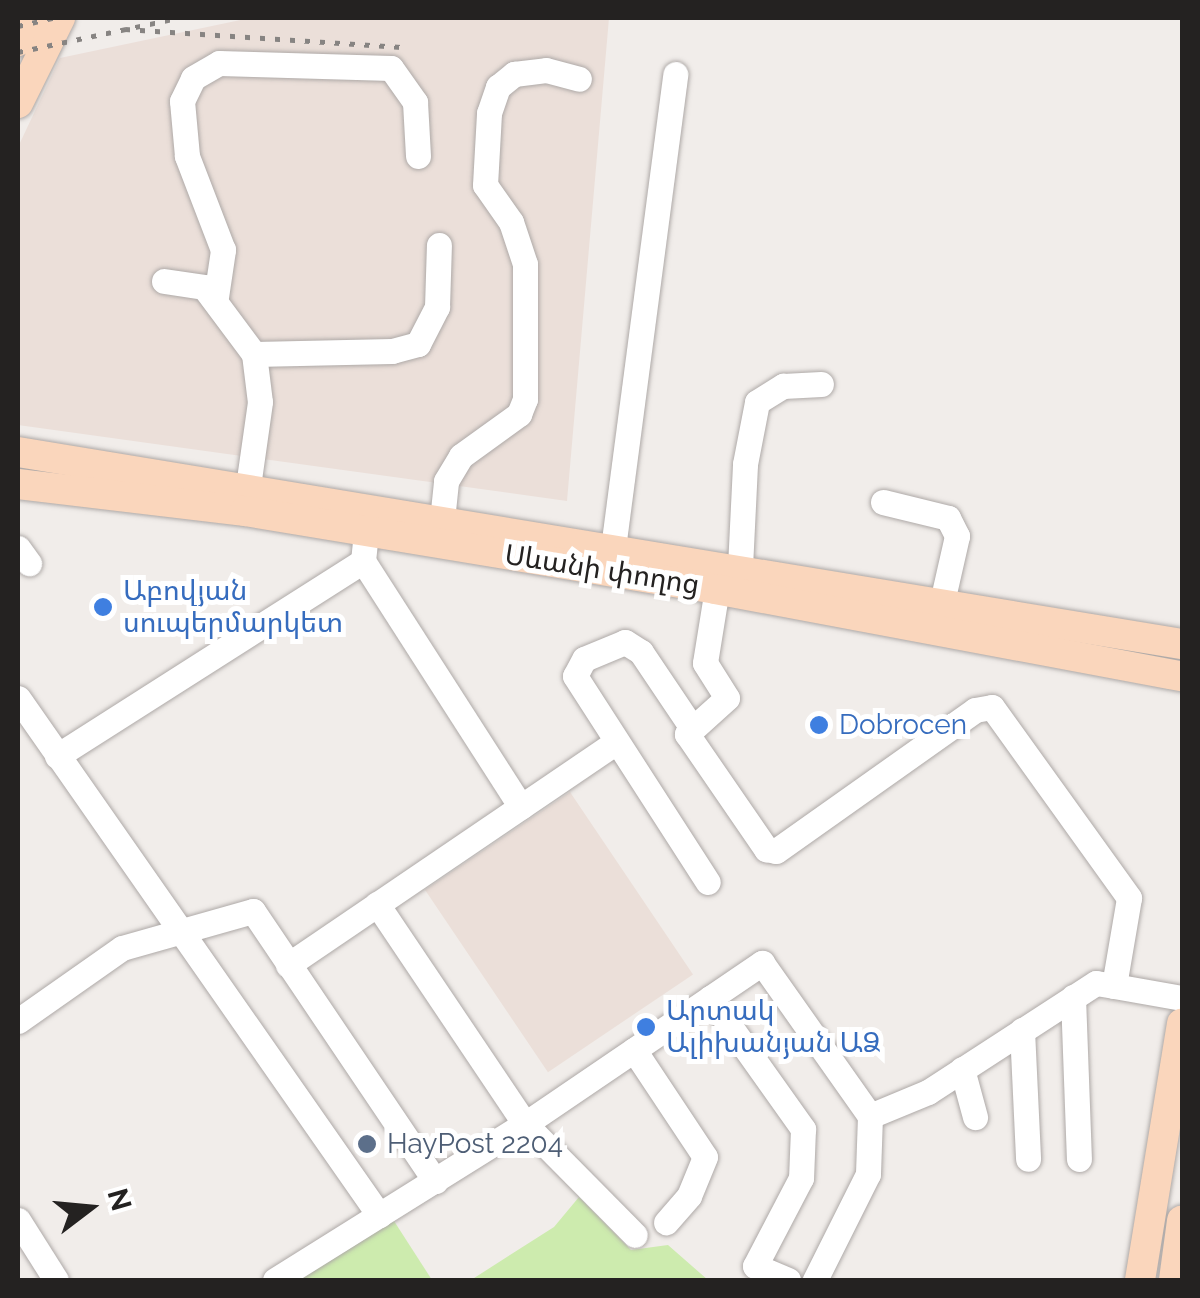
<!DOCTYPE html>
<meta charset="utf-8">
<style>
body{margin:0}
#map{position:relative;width:1200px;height:1298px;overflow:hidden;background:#f1edea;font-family:Raleway,"Noto Sans Armenian",sans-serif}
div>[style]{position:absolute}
.built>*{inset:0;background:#ebdfd9;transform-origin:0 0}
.green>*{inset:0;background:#cdebae}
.roads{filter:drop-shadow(0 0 2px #aea9a7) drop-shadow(0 0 2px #aea9a7)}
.minor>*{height:25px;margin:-12.5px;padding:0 12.5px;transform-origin:12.5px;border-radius:12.5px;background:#fff}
.major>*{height:30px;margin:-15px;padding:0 15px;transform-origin:15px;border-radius:15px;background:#fad6bc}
.rail>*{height:5px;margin-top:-2.5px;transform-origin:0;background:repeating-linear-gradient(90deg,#878482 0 5px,transparent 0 15px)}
.dots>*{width:28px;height:28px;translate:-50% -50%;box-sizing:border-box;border:5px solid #fff;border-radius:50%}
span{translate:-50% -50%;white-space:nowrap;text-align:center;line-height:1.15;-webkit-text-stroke:10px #fff;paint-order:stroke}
.street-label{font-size:28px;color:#242221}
.shop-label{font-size:28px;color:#366cbe}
.left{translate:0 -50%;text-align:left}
.service-label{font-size:28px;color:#4e5e75}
.frame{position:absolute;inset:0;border:20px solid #242221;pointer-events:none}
.north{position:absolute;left:40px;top:1158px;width:100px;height:100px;-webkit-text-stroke:8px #fff;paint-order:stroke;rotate:74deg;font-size:28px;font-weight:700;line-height:40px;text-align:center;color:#242221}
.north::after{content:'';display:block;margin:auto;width:35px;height:45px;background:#242221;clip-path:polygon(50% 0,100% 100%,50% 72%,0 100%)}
</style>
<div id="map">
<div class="built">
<i style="clip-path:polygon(250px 18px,609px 18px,567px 501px,18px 425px,18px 147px,60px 58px)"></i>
<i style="left:570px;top:792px;width:220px;height:175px;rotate:56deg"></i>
</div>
<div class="green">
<i style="clip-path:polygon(579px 1197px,631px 1250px,668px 1245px,708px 1280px,471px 1280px,554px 1227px)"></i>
<i style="clip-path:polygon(394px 1221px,432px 1280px,297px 1280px)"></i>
</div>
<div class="roads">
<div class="minor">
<i style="left:164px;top:281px;width:40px;rotate:8.5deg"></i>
<i style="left:204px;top:287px;width:84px;rotate:53.3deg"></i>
<i style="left:254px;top:354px;width:48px;rotate:82.9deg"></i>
<i style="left:260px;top:402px;width:106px;rotate:98.1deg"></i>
<i style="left:216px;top:297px;width:48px;rotate:-81.5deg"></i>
<i style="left:223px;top:250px;width:101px;rotate:-111deg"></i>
<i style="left:187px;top:156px;width:55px;rotate:-95.2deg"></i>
<i style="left:182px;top:101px;width:25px;rotate:-64deg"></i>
<i style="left:193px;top:78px;width:30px;rotate:-30deg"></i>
<i style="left:219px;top:63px;width:172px;rotate:1.7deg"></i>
<i style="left:391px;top:68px;width:42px;rotate:54.8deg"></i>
<i style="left:415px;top:102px;width:54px;rotate:86.8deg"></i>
<i style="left:254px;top:354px;width:138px;rotate:-1.2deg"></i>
<i style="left:392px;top:351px;width:27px;rotate:-15deg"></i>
<i style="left:418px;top:344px;width:42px;rotate:-62.8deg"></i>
<i style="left:437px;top:307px;width:62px;rotate:-88.2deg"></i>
<i style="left:883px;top:502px;width:67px;rotate:13.8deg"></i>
<i style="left:948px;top:518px;width:20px;rotate:63deg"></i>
<i style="left:957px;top:536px;width:68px;rotate:102.8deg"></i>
<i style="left:442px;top:520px;width:39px;rotate:-84deg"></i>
<i style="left:446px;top:481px;width:29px;rotate:-59deg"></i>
<i style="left:461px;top:456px;width:72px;rotate:-35.9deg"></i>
<i style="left:519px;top:414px;width:16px;rotate:-68deg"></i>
<i style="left:525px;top:399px;width:135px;rotate:-90deg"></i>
<i style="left:525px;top:264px;width:44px;rotate:-108.4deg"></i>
<i style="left:511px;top:222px;width:45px;rotate:-125.1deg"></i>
<i style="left:485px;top:185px;width:72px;rotate:-86.8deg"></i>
<i style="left:489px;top:113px;width:28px;rotate:-71deg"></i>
<i style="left:498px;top:87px;width:21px;rotate:-39deg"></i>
<i style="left:514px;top:74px;width:32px;rotate:-7deg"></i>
<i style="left:546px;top:70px;width:34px;rotate:15deg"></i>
<i style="left:18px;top:548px;width:19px;rotate:54deg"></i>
<i style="left:613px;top:548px;width:478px;rotate:-82.5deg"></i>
<i style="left:363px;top:561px;width:292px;rotate:57.3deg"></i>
<i style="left:740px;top:567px;width:103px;rotate:-87.2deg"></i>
<i style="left:745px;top:464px;width:63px;rotate:-79deg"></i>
<i style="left:757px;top:402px;width:31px;rotate:-32deg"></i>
<i style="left:783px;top:386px;width:38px;rotate:-3deg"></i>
<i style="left:720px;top:570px;width:94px;rotate:99.2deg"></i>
<i style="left:705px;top:663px;width:41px;rotate:57.8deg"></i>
<i style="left:727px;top:698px;width:54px;rotate:138deg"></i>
<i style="left:687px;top:734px;width:140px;rotate:55.5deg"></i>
<i style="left:766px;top:849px;width:10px;rotate:11deg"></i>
<i style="left:776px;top:851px;width:244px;rotate:-35.3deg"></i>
<i style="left:975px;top:710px;width:17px;rotate:-10deg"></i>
<i style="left:992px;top:707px;width:235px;rotate:54.3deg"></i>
<i style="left:1129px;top:898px;width:89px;rotate:99.7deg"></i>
<i style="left:1114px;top:986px;width:69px;rotate:10deg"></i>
<i style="left:18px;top:698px;width:631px;rotate:55.07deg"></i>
<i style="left:690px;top:725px;width:88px;rotate:-123.9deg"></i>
<i style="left:641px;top:652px;width:19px;rotate:-148deg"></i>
<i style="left:625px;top:642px;width:44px;rotate:157.5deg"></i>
<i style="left:584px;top:659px;width:19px;rotate:118deg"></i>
<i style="left:575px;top:676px;width:245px;rotate:57.2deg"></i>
<i style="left:57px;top:756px;width:363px;rotate:-32.5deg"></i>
<i style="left:363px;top:561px;width:29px;rotate:-84deg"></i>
<i style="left:377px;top:904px;width:265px;rotate:56.1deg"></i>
<i style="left:525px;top:1124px;width:156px;rotate:45.3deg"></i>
<i style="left:288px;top:965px;width:397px;rotate:-34.2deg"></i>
<i style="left:1073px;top:997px;width:162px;rotate:87.9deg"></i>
<i style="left:710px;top:998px;width:161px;rotate:54.6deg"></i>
<i style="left:803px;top:1129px;width:49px;rotate:92.3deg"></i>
<i style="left:801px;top:1178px;width:99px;rotate:117.6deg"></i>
<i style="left:755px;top:1266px;width:36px;rotate:23deg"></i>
<i style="left:18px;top:1021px;width:127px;rotate:-35.1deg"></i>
<i style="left:122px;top:948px;width:136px;rotate:-15.8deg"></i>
<i style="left:253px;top:911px;width:326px;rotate:56deg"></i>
<i style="left:1022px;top:1030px;width:129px;rotate:87.3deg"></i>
<i style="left:634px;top:1050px;width:128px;rotate:56.4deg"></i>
<i style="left:705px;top:1157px;width:42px;rotate:112.3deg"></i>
<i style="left:689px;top:1196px;width:35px;rotate:131deg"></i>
<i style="left:962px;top:1069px;width:50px;rotate:74.8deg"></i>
<i style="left:870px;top:1116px;width:63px;rotate:-22.5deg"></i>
<i style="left:928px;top:1092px;width:200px;rotate:-33deg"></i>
<i style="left:1096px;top:983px;width:18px;rotate:9deg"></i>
<i style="left:18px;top:1220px;width:71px;rotate:57.7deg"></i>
<i style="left:275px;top:1280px;width:295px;rotate:-32deg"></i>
<i style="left:525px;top:1124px;width:287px;rotate:-34.2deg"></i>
<i style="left:762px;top:963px;width:187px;rotate:54.8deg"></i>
<i style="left:870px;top:1116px;width:58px;rotate:92deg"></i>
<i style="left:868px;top:1174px;width:119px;rotate:116.6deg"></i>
</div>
<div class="major">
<i style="left:18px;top:41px;width:26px;rotate:-61deg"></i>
<i style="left:18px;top:103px;width:95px;rotate:-63.7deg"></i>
<i style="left:18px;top:452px;width:1180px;rotate:9.37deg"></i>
<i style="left:18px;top:484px;width:229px;rotate:6.8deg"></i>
<i style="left:245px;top:511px;width:476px;rotate:9.4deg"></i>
<i style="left:715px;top:589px;width:475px;rotate:10.6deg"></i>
<i style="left:1140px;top:1280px;width:260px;rotate:-80.7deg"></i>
<i style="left:1174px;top:1280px;width:60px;rotate:-82.3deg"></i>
</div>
</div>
<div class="rail">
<i style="left:18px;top:26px;width:36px;rotate:-13deg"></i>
<i style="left:125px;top:29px;width:281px;rotate:3.7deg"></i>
<i style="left:18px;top:52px;width:164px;rotate:-12deg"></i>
</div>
<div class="dots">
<i style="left:103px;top:607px;background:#3f7fe0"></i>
<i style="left:819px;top:725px;background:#3f7fe0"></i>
<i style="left:646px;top:1027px;background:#3f7fe0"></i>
<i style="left:367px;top:1144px;background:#5c6f8a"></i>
</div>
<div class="street-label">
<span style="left:602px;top:570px;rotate:9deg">Սևանի փողոց</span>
</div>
<div class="shop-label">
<span class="left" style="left:123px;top:607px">Աբովյան<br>սուպերմարկետ</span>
<span class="left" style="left:839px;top:725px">Dobrocen</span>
<span class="left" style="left:666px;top:1027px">Արտակ<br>Ալիխանյան ԱՁ</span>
</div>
<div class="service-label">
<span class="left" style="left:387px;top:1144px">HayPost 2204</span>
</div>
<div class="frame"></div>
<div class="north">N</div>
</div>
